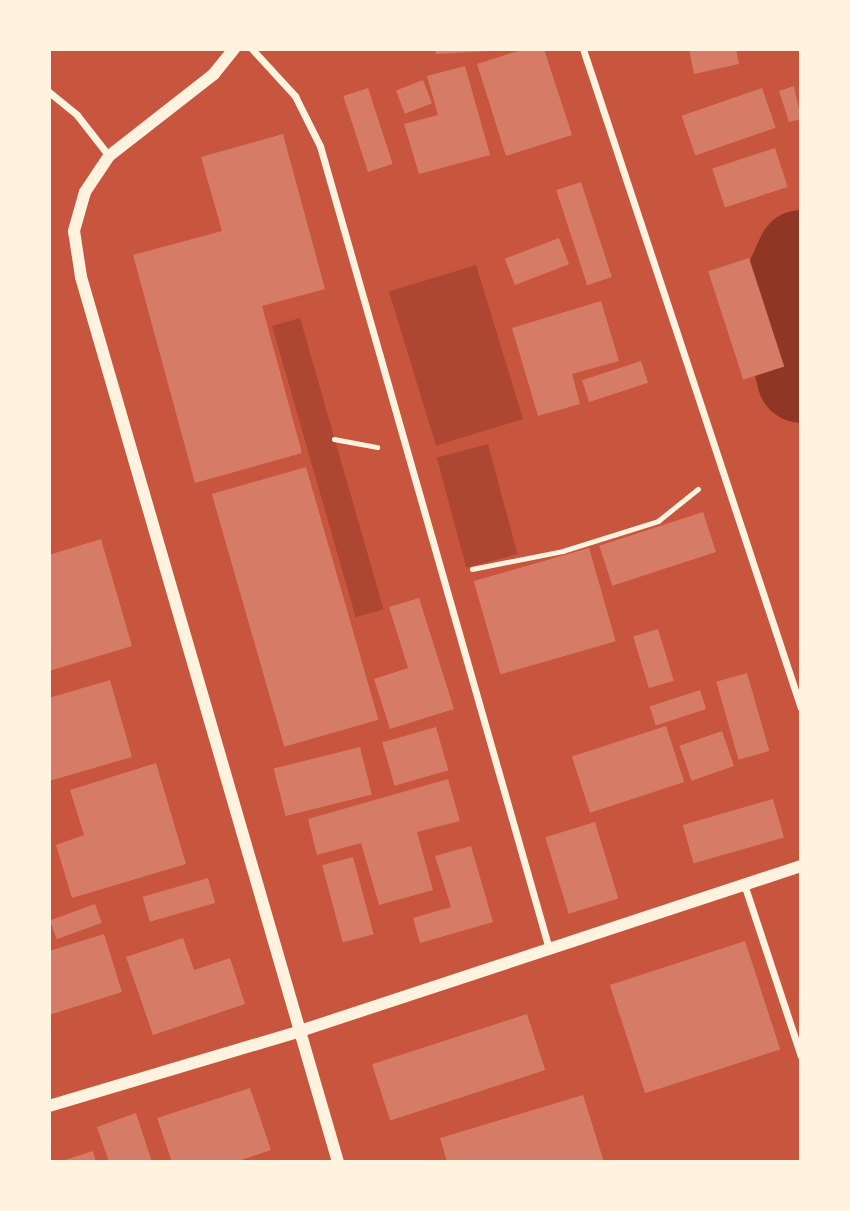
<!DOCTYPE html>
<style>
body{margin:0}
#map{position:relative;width:850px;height:1211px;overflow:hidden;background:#c8553d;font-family:"IBM Plex Sans",sans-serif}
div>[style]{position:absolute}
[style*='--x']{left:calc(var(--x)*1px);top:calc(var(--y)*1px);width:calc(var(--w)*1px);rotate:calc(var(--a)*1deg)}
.green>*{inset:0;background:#ae4732;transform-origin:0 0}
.river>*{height:89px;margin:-44.5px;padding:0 44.5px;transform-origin:44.5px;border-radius:44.5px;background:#8f3625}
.building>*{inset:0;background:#d67c66;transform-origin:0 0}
.path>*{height:4.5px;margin:-2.25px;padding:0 2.25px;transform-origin:2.25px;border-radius:2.25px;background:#fff3e0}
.minor>*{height:7px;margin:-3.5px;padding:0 3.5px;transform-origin:3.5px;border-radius:3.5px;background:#fff3e0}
.tertiary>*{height:12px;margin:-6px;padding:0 6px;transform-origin:6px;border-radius:6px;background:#fff3e0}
span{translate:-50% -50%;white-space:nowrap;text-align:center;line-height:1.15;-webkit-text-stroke:7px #fff3e0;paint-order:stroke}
.frame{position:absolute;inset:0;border:51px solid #fff3e0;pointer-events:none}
</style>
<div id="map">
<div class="green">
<i style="left:476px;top:265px;width:161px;height:91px;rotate:73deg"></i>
<i style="left:300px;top:318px;width:303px;height:29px;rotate:74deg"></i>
<i style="left:488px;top:444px;width:114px;height:53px;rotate:75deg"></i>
</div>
<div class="river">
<i style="--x:801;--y:254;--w:46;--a:114.3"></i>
<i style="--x:782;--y:296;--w:84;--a:77"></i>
</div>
<div class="building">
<i style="clip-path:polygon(435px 49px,491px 49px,491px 51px,436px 54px)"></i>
<i style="clip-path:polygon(524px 49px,544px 49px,572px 135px,506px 156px,477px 64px)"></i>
<i style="clip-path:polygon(689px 49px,736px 49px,739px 64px,694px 74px)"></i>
<i style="clip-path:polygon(465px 66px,490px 155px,419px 174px,404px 124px,438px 115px,427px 76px)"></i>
<i style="left:423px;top:80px;width:25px;height:29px;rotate:69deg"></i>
<i style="clip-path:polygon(794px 86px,801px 119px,789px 122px,779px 91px)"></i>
<i style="left:368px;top:88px;width:80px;height:26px;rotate:72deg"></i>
<i style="left:762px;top:88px;width:42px;height:85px;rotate:71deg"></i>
<i style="clip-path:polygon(283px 134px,325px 289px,262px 306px,302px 453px,195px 483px,133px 255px,222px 231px,201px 157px)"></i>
<i style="left:775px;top:148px;width:41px;height:66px;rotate:72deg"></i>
<i style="left:581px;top:182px;width:100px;height:26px;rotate:72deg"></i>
<i style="left:559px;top:238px;width:28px;height:58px;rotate:69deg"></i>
<i style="left:749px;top:258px;width:114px;height:43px;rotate:72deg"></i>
<i style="clip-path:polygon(601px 301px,619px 361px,572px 374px,580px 404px,538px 416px,512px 328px)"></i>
<i style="left:641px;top:361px;width:23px;height:62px;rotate:72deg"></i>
<i style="left:306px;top:467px;width:263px;height:98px;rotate:74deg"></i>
<i style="left:703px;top:512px;width:42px;height:109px;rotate:72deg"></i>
<i style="clip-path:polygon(101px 539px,132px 646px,49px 671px,49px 555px)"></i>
<i style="left:589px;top:548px;width:97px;height:120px;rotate:74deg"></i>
<i style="clip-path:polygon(419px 598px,454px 709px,390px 729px,374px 679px,408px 668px,389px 607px)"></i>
<i style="left:658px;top:629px;width:54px;height:26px;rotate:73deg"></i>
<i style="left:747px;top:673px;width:81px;height:32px;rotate:74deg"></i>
<i style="clip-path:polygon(110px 680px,132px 757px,49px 781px,49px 698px)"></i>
<i style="left:700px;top:690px;width:20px;height:53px;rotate:72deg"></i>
<i style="left:666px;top:726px;width:59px;height:99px;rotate:72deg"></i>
<i style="left:436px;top:727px;width:45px;height:56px;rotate:74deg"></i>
<i style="left:722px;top:731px;width:37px;height:45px;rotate:71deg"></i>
<i style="left:360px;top:747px;width:49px;height:89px;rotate:76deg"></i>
<i style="clip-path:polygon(156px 763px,186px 864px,72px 898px,56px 845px,84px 835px,70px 790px)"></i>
<i style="clip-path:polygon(448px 779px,460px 821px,417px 832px,433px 890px,379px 905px,361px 843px,317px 855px,308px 819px)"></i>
<i style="left:773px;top:799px;width:40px;height:94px;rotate:74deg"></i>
<i style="left:595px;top:822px;width:80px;height:52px;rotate:73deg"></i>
<i style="clip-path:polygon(471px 846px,493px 922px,420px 943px,413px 918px,451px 907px,435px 856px)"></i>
<i style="left:353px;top:857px;width:80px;height:32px;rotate:75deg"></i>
<i style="left:208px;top:878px;width:26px;height:68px;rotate:74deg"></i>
<i style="left:95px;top:904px;width:20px;height:48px;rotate:70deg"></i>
<i style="clip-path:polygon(104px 934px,122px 992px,49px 1015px,49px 951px)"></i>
<i style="clip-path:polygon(183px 938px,194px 970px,230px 958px,245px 1004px,153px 1035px,126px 957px)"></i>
<i style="left:745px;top:941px;width:114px;height:142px;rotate:72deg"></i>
<i style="left:527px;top:1014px;width:59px;height:163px;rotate:72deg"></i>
<i style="clip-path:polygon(250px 1088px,271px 1150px,235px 1162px,172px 1162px,157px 1118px)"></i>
<i style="clip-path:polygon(583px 1095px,604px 1162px,447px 1162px,440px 1138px)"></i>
<i style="clip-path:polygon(136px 1113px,152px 1162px,109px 1162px,97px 1127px)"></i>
<i style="clip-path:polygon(93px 1151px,96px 1162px,62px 1162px,62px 1161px)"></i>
</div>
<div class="path">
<i style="--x:334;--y:439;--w:44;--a:10.5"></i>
<i style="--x:472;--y:569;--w:93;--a:-11.2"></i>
<i style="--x:563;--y:551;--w:100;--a:-17.5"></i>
<i style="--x:658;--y:521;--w:51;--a:-38.7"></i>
</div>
<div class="minor">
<i style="--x:252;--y:49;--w:64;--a:47.5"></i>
<i style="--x:295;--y:96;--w:56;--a:63.4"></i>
<i style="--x:320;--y:146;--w:835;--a:74.08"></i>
<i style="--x:583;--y:49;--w:694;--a:71.7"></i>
<i style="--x:49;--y:92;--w:36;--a:39"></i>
<i style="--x:77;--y:115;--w:52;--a:52"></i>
<i style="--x:744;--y:884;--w:181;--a:71.7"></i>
</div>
<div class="tertiary">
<i style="--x:234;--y:49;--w:32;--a:129"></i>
<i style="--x:214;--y:74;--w:133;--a:142"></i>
<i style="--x:109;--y:156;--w:43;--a:123.7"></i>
<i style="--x:85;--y:192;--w:41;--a:105.8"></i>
<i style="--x:74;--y:231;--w:47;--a:81.3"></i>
<i style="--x:81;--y:277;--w:922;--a:73.81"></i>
<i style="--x:49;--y:1106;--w:262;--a:-16.6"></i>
<i style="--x:300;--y:1031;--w:527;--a:-18.23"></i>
</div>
<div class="frame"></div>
</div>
